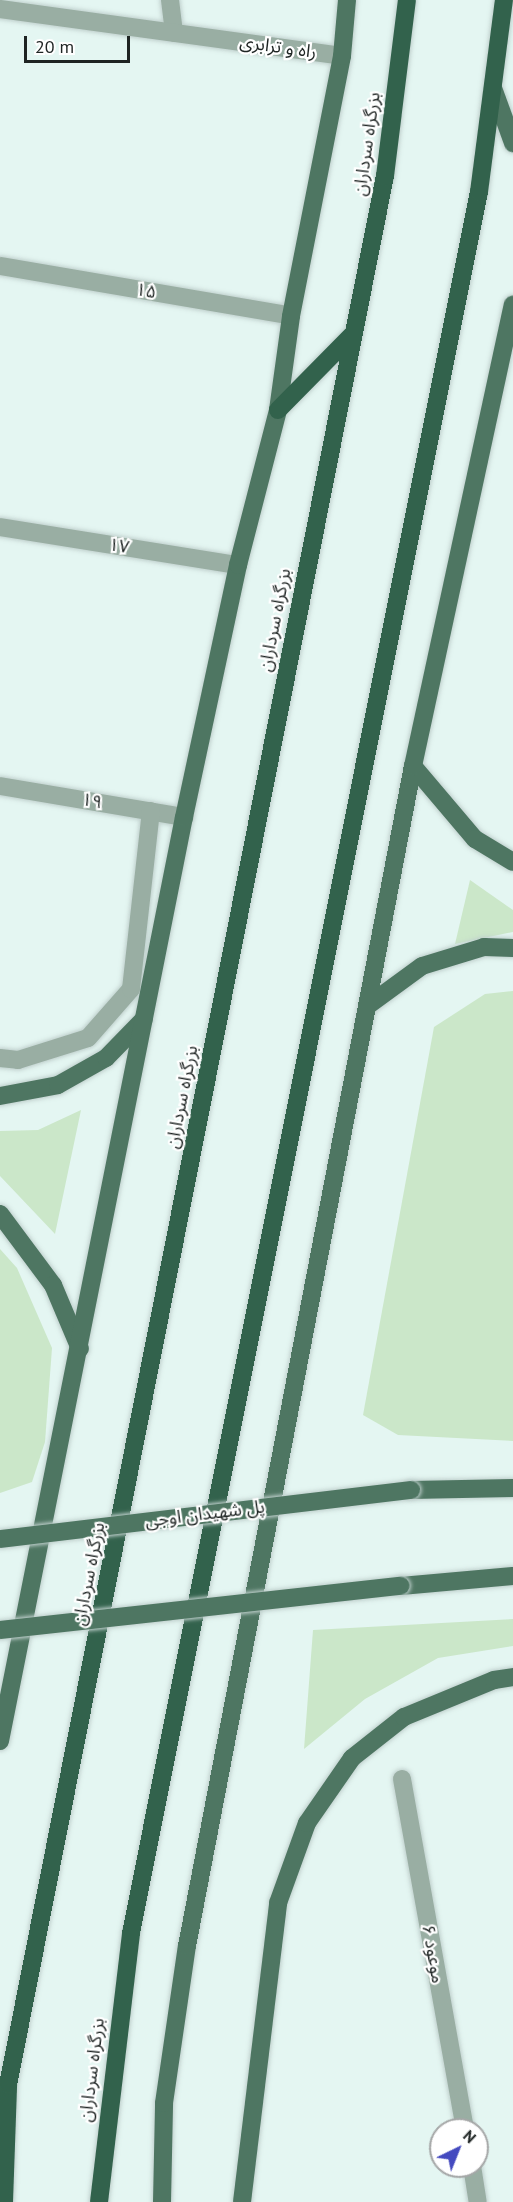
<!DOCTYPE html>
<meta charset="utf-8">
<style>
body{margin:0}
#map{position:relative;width:513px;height:2202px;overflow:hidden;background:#e4f6f2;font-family:"PT Sans","Noto Sans Arabic",sans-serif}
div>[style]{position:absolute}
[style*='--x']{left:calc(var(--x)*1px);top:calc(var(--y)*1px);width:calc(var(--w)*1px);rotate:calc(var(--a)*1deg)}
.green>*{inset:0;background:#cbe7c9}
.roads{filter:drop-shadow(0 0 2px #c0d0cd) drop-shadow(0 0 2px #c0d0cd)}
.minor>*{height:18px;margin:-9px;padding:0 9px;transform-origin:9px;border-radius:9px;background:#99aea3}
.major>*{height:18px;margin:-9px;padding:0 9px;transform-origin:9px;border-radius:9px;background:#4e7662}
.highway>*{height:18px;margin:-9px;padding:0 9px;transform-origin:9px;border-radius:9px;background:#32624c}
.bridges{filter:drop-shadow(0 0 2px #c0d0cd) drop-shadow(0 0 2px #c0d0cd)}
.major-bridge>*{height:18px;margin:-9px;padding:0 9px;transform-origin:9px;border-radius:9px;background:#4e7662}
span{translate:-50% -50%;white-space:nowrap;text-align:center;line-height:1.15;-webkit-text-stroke:4.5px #fff;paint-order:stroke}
.street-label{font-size:18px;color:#1e2423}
.north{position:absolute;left:429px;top:2118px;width:60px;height:60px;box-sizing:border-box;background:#fff;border:2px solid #a5a7a7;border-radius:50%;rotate:43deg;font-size:16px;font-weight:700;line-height:24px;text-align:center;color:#1e2423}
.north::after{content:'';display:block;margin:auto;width:21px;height:27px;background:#444abf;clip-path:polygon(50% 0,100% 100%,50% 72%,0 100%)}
.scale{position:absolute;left:24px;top:36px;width:106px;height:27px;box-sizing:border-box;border:3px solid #1e2423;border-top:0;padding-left:8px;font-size:18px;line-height:21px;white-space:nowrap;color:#1e2423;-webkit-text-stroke:4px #fff;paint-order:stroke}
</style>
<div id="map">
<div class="green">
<i style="clip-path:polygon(470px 880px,513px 910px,513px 932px,455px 944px)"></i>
<i style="clip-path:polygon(513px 991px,513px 1441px,398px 1435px,363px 1415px,434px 1027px,485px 994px)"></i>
<i style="clip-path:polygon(81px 1110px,55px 1234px,0 1176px,0 1131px,38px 1130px)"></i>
<i style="clip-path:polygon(0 1249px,17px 1268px,52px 1348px,45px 1442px,32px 1482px,0 1493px)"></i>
<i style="clip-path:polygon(513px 1619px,513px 1646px,438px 1658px,365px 1699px,304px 1749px,313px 1630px)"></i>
</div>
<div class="roads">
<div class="minor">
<i style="--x:170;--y:0;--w:33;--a:83"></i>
<i style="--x:0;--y:9;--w:345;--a:7.8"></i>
<i style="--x:0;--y:266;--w:295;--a:9.7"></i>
<i style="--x:0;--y:527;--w:241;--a:9.1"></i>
<i style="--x:0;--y:786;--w:187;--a:9.6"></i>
<i style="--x:0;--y:1058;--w:18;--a:6"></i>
<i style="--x:18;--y:1060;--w:73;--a:-17.4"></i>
<i style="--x:88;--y:1038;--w:65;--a:-48.7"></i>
<i style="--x:131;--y:989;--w:179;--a:-83.6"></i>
<i style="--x:402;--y:1779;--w:357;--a:79.8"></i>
<i style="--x:472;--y:2166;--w:36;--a:81"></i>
</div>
<div class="major">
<i style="--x:493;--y:88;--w:59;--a:70"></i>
<i style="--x:413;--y:766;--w:96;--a:49.7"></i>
<i style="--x:475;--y:839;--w:44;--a:31.2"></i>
<i style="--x:370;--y:1004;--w:64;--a:-36.2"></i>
<i style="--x:422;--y:966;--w:65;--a:-17"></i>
<i style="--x:484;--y:947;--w:29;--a:2"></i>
<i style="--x:0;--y:1096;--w:59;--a:-10.7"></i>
<i style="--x:58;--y:1085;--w:55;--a:-29.4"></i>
<i style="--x:106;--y:1058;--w:54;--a:-45.7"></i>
<i style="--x:0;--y:1214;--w:89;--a:53.3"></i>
<i style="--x:53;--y:1285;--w:69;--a:67.1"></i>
<i style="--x:411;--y:1490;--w:102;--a:-1.1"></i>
<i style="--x:401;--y:1586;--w:112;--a:-5.1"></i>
<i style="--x:0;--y:1741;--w:942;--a:-78.74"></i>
<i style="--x:184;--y:817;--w:258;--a:-77.9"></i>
<i style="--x:238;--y:565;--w:160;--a:-75.5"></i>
<i style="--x:278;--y:410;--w:95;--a:-82.1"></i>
<i style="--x:291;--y:316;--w:265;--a:-78.9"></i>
<i style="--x:342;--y:56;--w:56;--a:-84.9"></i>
<i style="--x:162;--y:2202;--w:99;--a:-88.8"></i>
<i style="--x:164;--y:2103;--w:159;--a:-81.7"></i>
<i style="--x:187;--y:1946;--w:1201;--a:-79.16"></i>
<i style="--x:413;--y:766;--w:472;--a:-77.8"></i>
<i style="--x:242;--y:2202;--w:301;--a:-83.1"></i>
<i style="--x:278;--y:1903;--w:85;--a:-70.1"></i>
<i style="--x:307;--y:1823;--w:79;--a:-55.3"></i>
<i style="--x:352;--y:1758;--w:66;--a:-38.3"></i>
<i style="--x:404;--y:1717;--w:97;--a:-22.3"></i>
<i style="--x:494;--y:1680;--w:19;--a:-9"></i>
</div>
<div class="highway">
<i style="--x:278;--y:410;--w:105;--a:-45.4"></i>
<i style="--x:4;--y:2202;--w:117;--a:-88"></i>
<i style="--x:8;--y:2085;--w:1946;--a:-78.83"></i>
<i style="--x:385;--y:176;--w:177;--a:-82.9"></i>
<i style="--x:99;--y:2202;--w:271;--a:-83.2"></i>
<i style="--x:131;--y:1933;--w:1775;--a:-78.7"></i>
<i style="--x:479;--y:192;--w:194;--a:-82.6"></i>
</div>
</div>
<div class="bridges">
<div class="major-bridge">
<i style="--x:0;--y:1539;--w:414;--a:-6.8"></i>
<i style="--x:0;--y:1630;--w:403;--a:-6.3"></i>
</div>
</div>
<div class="street-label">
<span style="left:278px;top:47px;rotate:8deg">راه و ترابری</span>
<span style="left:367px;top:144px;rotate:-82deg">بزرگراه سرداران</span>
<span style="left:146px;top:291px;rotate:10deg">۱۵</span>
<span style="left:119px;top:546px;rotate:9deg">۱۷</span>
<span style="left:275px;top:620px;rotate:-79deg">بزرگراه سرداران</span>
<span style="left:92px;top:801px;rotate:10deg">۱۹</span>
<span style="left:182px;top:1097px;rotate:-79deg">بزرگراه سرداران</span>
<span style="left:205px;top:1514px;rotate:-7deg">پل شهیدان اوجی</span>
<span style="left:89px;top:1574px;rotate:-79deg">بزرگراه سرداران</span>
<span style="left:433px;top:1954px;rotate:80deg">موعود ۶</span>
<span style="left:92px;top:2070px;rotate:-83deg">بزرگراه سرداران</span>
</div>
<div class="north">N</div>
<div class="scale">20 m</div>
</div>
